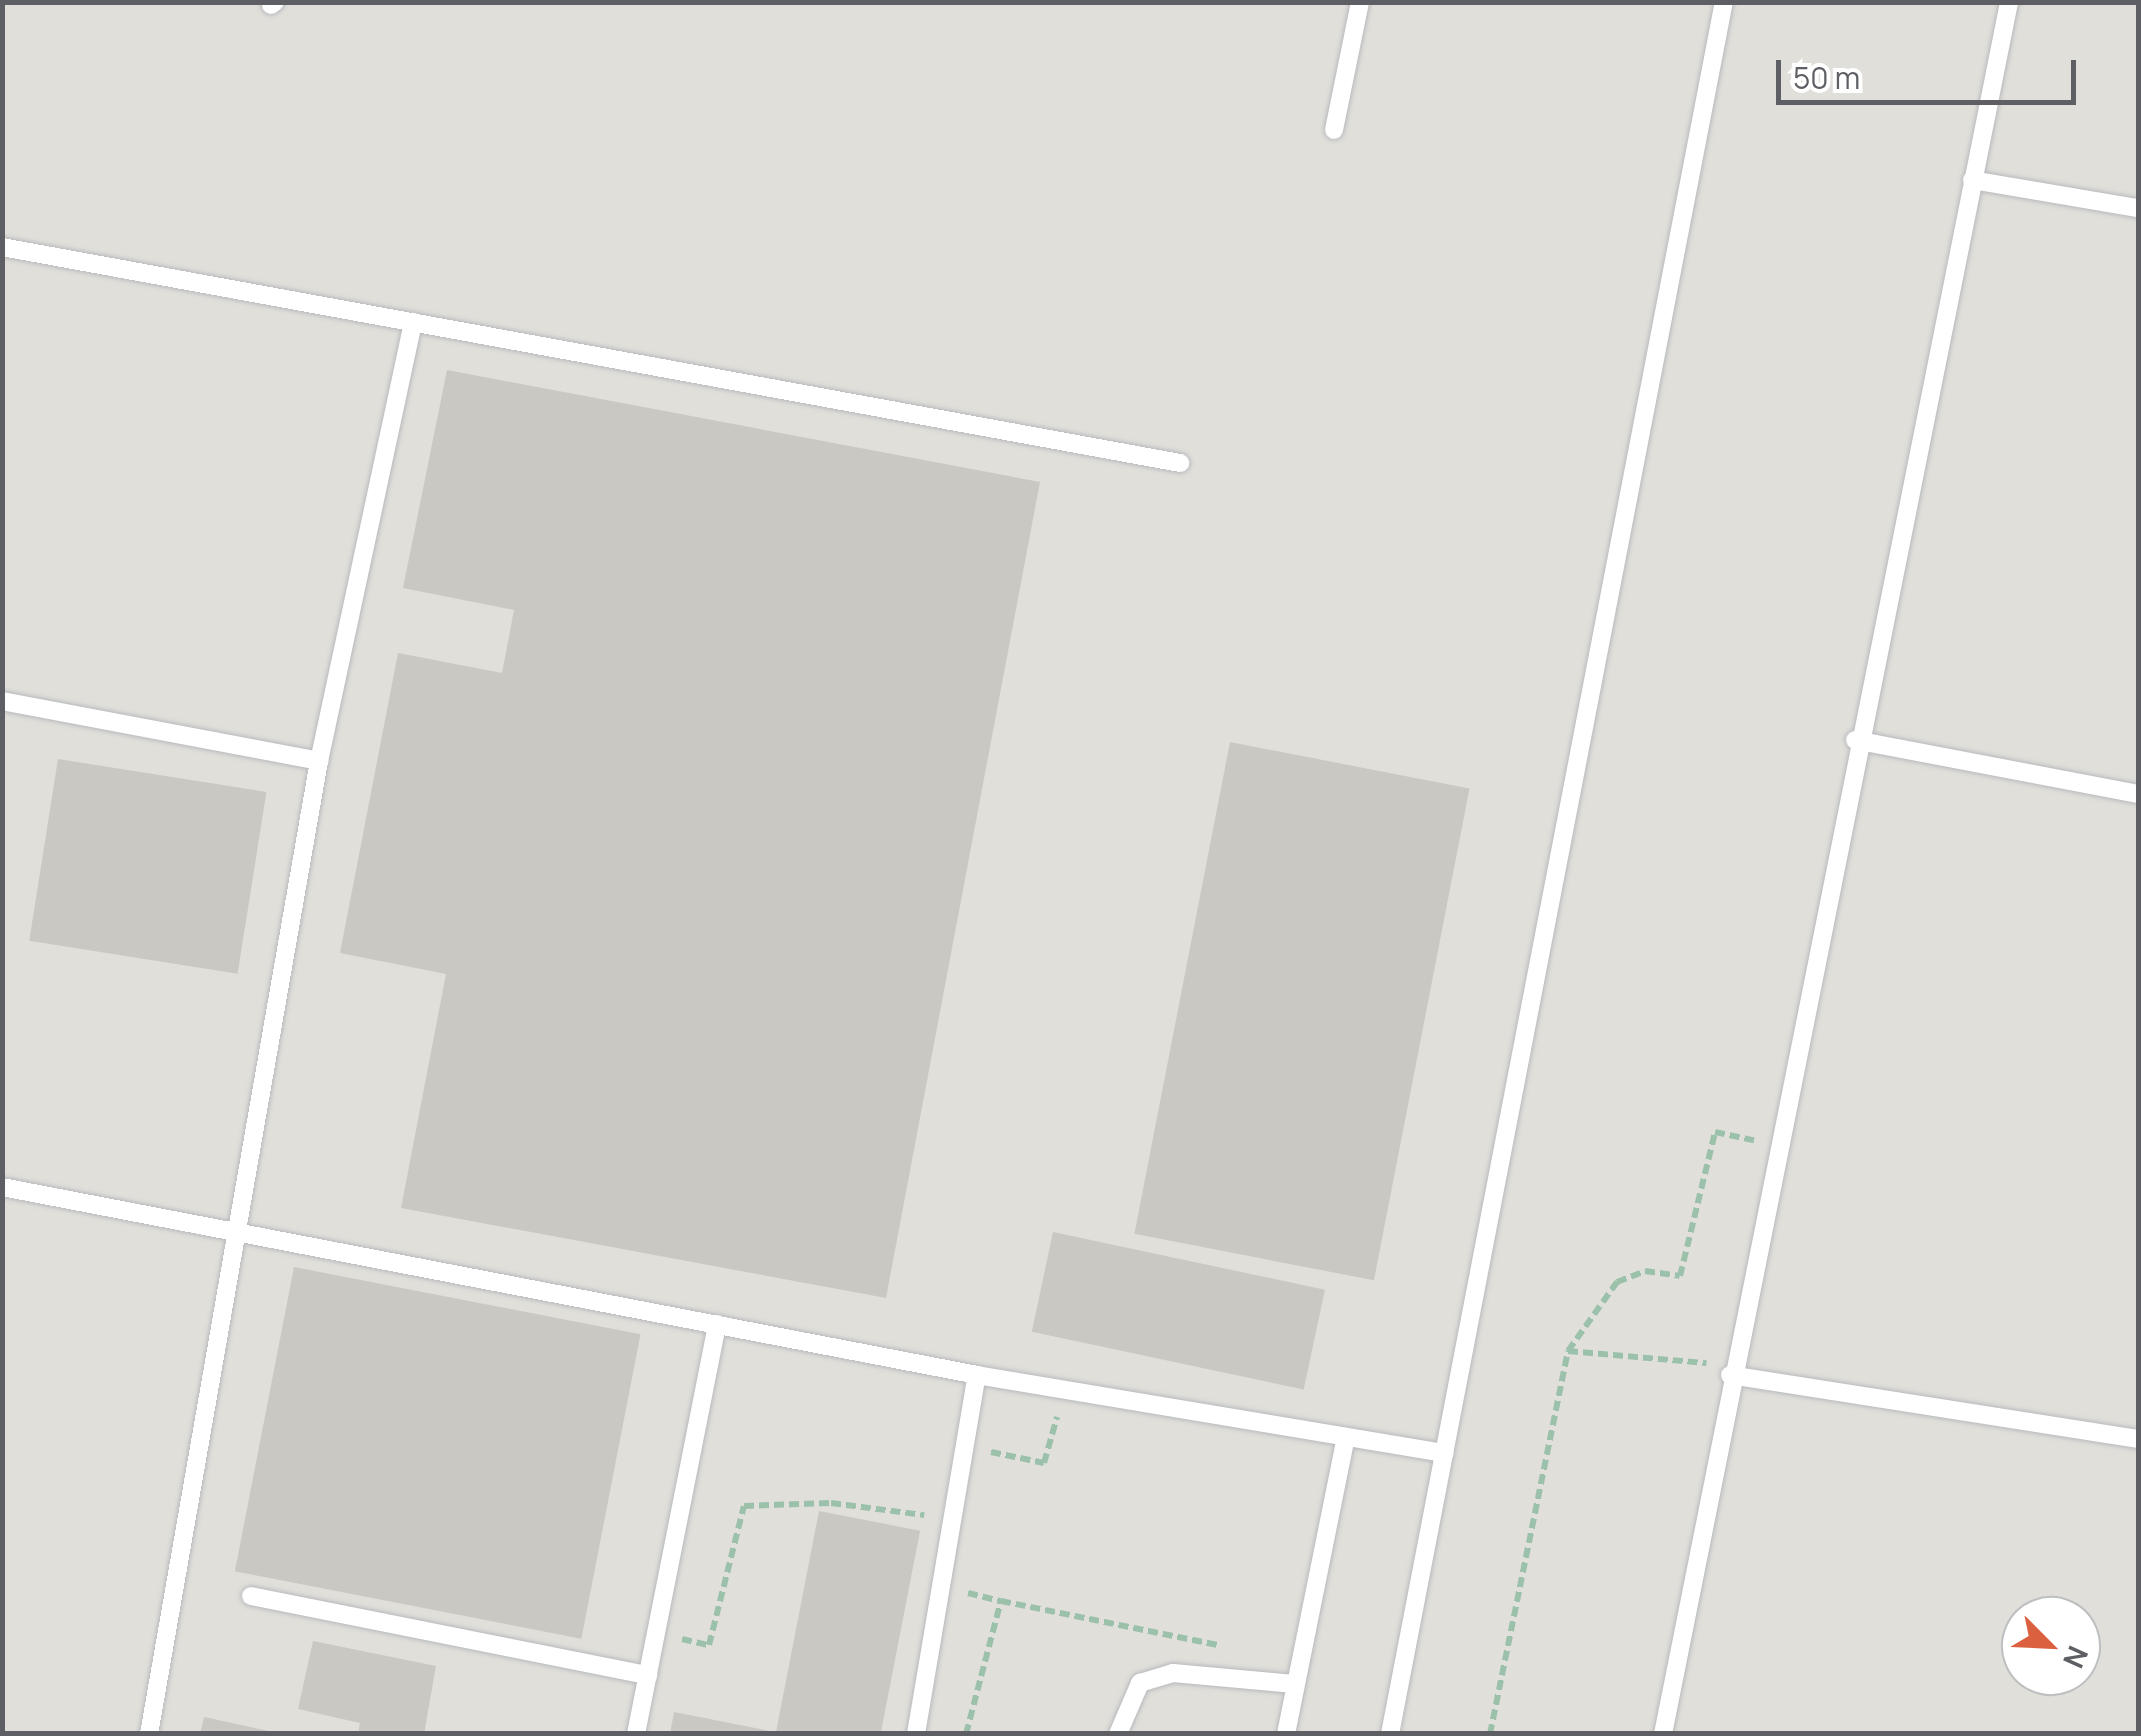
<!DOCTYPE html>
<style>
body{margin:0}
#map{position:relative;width:2141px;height:1736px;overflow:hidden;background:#eeede5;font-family:Manrope,sans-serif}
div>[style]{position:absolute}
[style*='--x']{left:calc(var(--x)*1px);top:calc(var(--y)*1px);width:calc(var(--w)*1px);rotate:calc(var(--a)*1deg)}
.industrial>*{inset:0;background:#e0dfda}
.building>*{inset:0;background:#cac8c2;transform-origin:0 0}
.path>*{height:6px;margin-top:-3px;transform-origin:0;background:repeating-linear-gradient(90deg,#9cc1ab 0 10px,transparent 0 15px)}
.roads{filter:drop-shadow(0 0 2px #b8b9be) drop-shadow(0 0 2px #b8b9be)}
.service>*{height:18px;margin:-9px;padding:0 9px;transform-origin:9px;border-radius:9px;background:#fff}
span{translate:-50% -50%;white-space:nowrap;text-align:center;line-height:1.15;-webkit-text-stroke:8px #fff;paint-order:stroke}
.frame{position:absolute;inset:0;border:5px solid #5d5f64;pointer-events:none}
.north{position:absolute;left:2001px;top:1596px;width:100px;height:100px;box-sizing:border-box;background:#fff;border:2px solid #bebfc1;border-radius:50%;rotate:114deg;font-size:28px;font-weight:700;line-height:40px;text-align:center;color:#5d5f64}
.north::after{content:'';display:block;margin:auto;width:35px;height:45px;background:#da603f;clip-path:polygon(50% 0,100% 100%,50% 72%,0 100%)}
.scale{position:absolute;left:1776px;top:60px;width:300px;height:45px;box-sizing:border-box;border:5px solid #5d5f64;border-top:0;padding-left:12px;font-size:30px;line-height:35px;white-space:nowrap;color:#5d5f64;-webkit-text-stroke:8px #fff;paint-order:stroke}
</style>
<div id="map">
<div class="industrial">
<i style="clip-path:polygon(evenodd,3px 3px,2138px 3px,2138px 1733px,3px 1734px,3px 3px,2021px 1616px,2081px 1616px,2081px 1676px,2021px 1676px,2021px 1616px)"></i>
</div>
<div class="building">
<i style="clip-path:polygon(447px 370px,1040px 482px,886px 1298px,401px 1208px,446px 974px,340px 953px,398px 653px,502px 673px,514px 610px,403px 588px)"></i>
<i style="left:1230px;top:742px;width:244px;height:501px;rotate:11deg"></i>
<i style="left:58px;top:759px;width:211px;height:184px;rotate:9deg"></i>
<i style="left:1053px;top:1232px;width:278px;height:102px;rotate:12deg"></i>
<i style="left:294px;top:1267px;width:353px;height:310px;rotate:11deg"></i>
<i style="left:819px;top:1511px;width:103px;height:227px;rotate:11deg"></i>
<i style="clip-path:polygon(313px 1641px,436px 1666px,424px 1734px,358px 1734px,360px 1723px,298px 1709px)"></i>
<i style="clip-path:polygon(674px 1712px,775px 1732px,775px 1734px,670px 1734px)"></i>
<i style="clip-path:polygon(204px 1717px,273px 1732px,272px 1734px,200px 1734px)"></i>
</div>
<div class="path">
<i style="--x:1568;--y:1351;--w:139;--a:5"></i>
<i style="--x:991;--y:1452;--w:54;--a:11.7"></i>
<i style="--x:1044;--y:1463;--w:48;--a:-74.2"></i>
<i style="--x:968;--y:1593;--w:34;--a:14"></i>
<i style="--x:682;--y:1639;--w:28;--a:13"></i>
<i style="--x:709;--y:1645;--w:143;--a:-75.9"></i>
<i style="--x:744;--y:1506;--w:87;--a:-2"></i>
<i style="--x:831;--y:1503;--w:94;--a:7.4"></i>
<i style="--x:966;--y:1734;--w:138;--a:-75.3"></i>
<i style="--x:1001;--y:1601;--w:221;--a:11.5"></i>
<i style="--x:1490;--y:1734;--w:391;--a:-78.5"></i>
<i style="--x:1568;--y:1351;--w:85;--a:-54.6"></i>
<i style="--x:1617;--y:1282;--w:30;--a:-21"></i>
<i style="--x:1645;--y:1271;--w:35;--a:8"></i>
<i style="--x:1680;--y:1276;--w:148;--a:-76.3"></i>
<i style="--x:1715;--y:1132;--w:40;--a:12"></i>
</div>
<div class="roads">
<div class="service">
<i style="--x:271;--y:5;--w:5;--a:-37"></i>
<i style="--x:1334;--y:130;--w:131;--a:-78.5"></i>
<i style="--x:1972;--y:180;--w:168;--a:9.6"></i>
<i style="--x:2;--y:247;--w:1198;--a:10.39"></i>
<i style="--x:2;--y:701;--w:323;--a:10.7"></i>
<i style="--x:1855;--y:740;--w:288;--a:10.8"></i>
<i style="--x:2;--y:1187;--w:993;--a:10.91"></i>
<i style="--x:977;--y:1375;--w:474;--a:9.5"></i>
<i style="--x:1730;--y:1375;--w:413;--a:8.9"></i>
<i style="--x:251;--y:1596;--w:405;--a:11.3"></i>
<i style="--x:149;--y:1734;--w:988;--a:-80.09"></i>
<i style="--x:319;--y:761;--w:449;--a:-77.9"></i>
<i style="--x:636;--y:1734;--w:418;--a:-78.8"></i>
<i style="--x:916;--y:1734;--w:364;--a:-80.4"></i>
<i style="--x:1118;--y:1734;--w:56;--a:-66.7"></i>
<i style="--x:1140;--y:1683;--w:34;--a:-17"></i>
<i style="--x:1173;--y:1673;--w:122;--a:5.2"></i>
<i style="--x:1286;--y:1734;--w:303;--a:-78.6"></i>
<i style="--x:1390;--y:1734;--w:1764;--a:-79.09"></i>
<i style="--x:1663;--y:1734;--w:1766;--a:-78.7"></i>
</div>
</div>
<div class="frame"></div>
<div class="north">N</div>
<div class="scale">50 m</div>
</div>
